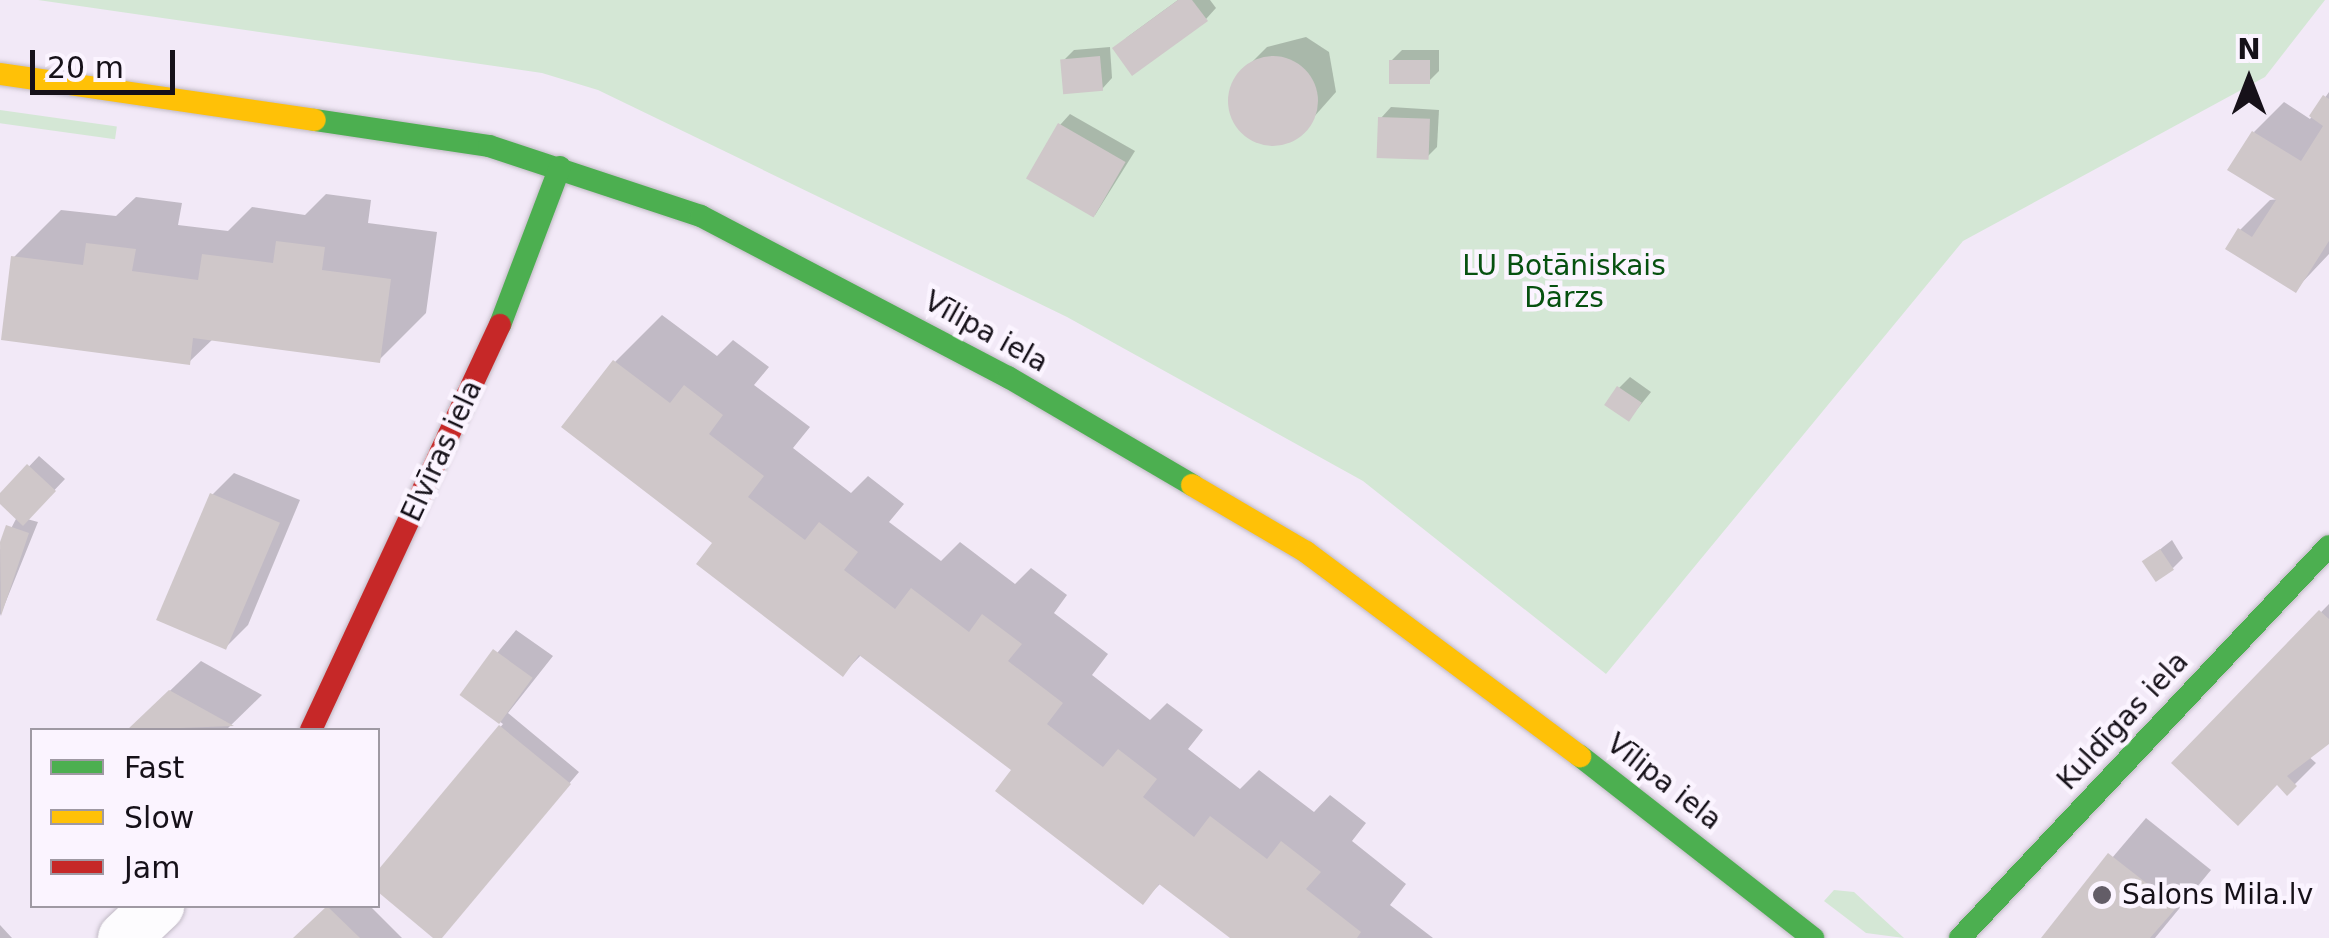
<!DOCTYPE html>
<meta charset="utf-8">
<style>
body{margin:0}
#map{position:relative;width:2329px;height:938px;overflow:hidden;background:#f2e9f7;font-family:"DejaVu Sans",sans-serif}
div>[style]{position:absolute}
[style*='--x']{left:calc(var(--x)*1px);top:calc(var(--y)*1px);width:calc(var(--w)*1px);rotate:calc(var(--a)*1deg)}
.green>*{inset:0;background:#d4e7d5;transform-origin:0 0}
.shadow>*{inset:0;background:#0003}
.building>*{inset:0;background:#cfc7c9;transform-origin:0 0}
.round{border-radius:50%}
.roads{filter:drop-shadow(0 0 2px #c0b9c4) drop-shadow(0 0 2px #c0b9c4)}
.street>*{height:52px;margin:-26px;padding:0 26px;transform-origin:26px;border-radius:26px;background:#fdfcfe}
.fast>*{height:22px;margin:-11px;padding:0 11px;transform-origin:11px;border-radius:11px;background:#4caf50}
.slow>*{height:22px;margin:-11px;padding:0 11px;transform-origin:11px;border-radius:11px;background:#ffc107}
.jam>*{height:22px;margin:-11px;padding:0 11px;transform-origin:11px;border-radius:11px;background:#c62828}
.dots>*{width:28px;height:28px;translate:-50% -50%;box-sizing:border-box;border:5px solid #fbf4ff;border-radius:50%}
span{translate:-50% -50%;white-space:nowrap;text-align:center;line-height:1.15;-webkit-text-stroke:9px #fbf4ff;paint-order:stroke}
.park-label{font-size:28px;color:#075110}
.street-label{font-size:28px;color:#161119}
.poi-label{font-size:28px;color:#161119}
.left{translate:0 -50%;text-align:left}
.legend{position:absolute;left:30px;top:728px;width:350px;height:180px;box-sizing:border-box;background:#fbf4ff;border:2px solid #9f99a3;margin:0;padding:12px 18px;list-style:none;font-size:30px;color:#161119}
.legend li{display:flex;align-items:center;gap:20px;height:50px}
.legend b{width:50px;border:2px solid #9f99a3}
.north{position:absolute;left:2199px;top:30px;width:100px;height:100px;-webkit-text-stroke:8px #fbf4ff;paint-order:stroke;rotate:0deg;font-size:28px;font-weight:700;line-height:40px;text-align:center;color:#161119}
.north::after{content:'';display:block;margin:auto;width:35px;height:45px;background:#161119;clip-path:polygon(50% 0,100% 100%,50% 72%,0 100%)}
.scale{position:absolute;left:30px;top:50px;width:145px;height:45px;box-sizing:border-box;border:5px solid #161119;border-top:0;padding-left:12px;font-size:30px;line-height:35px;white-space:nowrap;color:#161119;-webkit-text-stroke:8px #fbf4ff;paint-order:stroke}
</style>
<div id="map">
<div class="green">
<i style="clip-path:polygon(38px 0,2325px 0,2265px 77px,1963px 241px,1606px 674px,1363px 481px,1067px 317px,598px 90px,542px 73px)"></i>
<i style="left:0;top:110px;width:118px;height:13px;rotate:8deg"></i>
<i style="clip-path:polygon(1834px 890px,1854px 892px,1904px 938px,1866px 933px,1824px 901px)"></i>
</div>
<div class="shadow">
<i style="clip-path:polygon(1178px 0,1210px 0,1216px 8px,1206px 19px,1126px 38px)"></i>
<i style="clip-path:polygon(1306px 37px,1329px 52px,1336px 92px,1297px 136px,1270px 143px,1245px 132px,1231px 94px,1245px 69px,1267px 47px)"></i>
<i style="clip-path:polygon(1110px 47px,1112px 78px,1102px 89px,1063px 61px,1074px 50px)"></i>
<i style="clip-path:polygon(1402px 50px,1439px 50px,1439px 71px,1429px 81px,1391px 61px)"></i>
<i style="clip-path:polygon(2329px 92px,2329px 254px,2295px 290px,2240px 230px,2270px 200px,2279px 199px,2254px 132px,2284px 102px,2310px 119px)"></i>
<i style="clip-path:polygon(1391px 107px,1439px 110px,1437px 147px,1426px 158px,1381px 118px)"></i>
<i style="clip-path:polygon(1070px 114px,1135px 151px,1095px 215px,1060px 125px)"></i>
<i style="clip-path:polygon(326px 194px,371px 200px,368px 223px,437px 232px,426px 313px,379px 360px,214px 338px,189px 362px,14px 257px,61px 210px,116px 216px,136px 197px,182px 203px,178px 225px,228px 231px,252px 207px,305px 215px)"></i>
<i style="clip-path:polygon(662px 315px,717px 356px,733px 340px,769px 367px,754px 385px,810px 427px,793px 448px,851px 493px,868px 476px,904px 504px,889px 522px,941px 561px,960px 542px,1015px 584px,1031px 568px,1067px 595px,1054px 613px,1108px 654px,1092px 675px,1150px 720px,1167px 703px,1203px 730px,1188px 749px,1240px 789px,1259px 770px,1314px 812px,1330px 795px,1366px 823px,1352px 841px,1406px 884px,1390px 905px,1433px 938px,1234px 938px,1162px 882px,1143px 901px,1014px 769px,862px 654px,843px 674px,716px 542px,615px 362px)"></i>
<i style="clip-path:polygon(1630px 377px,1651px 392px,1629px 419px,1619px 388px)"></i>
<i style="clip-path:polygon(39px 456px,65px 479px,27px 519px,38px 522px,0 616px,0 550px,17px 517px,0 497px)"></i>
<i style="clip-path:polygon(234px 473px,300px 500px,248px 625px,227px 646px,212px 495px)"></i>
<i style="clip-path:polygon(2172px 540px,2183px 558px,2173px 568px,2144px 562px)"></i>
<i style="clip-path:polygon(2329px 604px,2329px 739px,2308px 756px,2316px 763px,2287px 792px,2277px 782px,2174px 763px)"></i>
<i style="clip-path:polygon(516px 630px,553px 656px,508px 713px,579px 772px,437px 938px,378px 888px,378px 874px,503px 724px,463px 695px)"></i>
<i style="clip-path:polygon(201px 661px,262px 695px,226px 730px,129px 730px)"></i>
<i style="clip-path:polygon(2146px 818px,2211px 870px,2155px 938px,2044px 938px)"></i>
<i style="clip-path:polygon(330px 906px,370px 906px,402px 938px,296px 938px)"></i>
<i style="clip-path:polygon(0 925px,12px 938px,0 938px)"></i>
</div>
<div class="building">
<i style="clip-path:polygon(1178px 0,1192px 0,1208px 21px,1132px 76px,1112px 48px)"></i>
<i style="left:1100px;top:56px;width:35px;height:40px;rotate:85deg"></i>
<i class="round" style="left:1228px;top:56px;width:90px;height:90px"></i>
<i style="left:1389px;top:60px;width:41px;height:24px"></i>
<i style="clip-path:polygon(2323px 95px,2329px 99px,2329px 241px,2296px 293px,2225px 249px,2238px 228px,2252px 237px,2276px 200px,2227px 170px,2252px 131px,2301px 161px,2323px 126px,2309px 116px)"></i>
<i style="left:1378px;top:117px;width:52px;height:41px;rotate:2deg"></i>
<i style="left:1058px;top:123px;width:78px;height:64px;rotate:30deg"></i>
<i style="clip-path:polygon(276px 241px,325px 247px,322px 270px,391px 279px,380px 363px,193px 338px,190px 365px,1px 340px,11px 256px,83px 265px,86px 243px,136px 249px,132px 271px,198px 280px,202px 254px,273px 263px)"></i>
<i style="clip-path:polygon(613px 360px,670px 403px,684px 385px,723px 415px,709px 434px,764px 476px,748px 497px,805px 540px,819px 522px,858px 552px,844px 570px,895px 609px,911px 588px,969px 632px,982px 614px,1022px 644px,1008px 661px,1063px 703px,1047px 724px,1103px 767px,1118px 749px,1157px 779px,1143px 797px,1194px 837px,1210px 816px,1267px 859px,1281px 841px,1321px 872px,1306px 889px,1361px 932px,1357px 938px,1230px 938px,1159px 884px,1143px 905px,995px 791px,1011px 770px,859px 655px,843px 677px,696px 564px,712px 543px,561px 427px)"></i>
<i style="left:1617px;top:386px;width:30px;height:23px;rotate:34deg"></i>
<i style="clip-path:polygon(27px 464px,56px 491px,23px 526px,0 504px,0 493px)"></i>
<i style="left:210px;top:493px;width:76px;height:138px;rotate:23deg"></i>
<i style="clip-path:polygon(6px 525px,29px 533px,1px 616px,0 542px)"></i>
<i style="left:2160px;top:549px;width:25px;height:22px;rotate:56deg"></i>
<i style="clip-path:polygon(2319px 610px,2329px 619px,2329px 744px,2287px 776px,2297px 786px,2287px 796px,2277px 785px,2238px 826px,2171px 763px)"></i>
<i style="left:493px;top:649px;width:49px;height:57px;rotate:36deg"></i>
<i style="clip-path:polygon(169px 690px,234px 726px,127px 730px)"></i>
<i style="clip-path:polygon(499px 725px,571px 784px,442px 938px,433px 938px,378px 892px,378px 870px)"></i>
<i style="clip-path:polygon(2108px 853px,2177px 907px,2150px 938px,2041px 938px)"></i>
<i style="clip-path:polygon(327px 906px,360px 938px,293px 938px)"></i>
</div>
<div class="roads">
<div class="street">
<i style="--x:124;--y:938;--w:47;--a:-43.3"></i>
</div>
<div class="fast">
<i style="--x:315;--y:120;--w:176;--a:8.5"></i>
<i style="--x:489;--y:146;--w:223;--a:18.3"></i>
<i style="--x:701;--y:216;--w:347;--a:27.7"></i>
<i style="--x:1008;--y:377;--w:213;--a:30.4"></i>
<i style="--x:500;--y:325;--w:169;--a:-69.2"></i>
<i style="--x:1580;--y:756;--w:296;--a:38"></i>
<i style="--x:1960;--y:938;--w:538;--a:-46.73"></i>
</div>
<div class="slow">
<i style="--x:0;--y:74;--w:318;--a:8.3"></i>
<i style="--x:1192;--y:485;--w:132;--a:30.4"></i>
<i style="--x:1306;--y:552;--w:342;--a:36.7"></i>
</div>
<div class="jam">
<i style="--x:311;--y:730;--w:447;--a:-65"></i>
</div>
</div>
<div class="dots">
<i style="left:2102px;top:895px;background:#635d67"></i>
</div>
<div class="park-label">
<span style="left:1564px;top:282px">LU Botāniskais<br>Dārzs</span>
</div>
<div class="street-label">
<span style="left:986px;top:332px;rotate:29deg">Vīlipa iela</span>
<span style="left:442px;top:451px;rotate:-65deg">Elvīras iela</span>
<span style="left:2123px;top:721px;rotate:-47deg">Kuldīgas iela</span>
<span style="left:1664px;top:782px;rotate:38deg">Vīlipa iela</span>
</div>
<div class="poi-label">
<span class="left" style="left:2122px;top:895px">Salons Mila.lv</span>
</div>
<ul class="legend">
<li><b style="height:12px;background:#4caf50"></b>Fast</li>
<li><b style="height:12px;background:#ffc107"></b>Slow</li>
<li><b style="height:12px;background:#c62828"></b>Jam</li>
</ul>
<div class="north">N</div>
<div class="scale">20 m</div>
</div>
